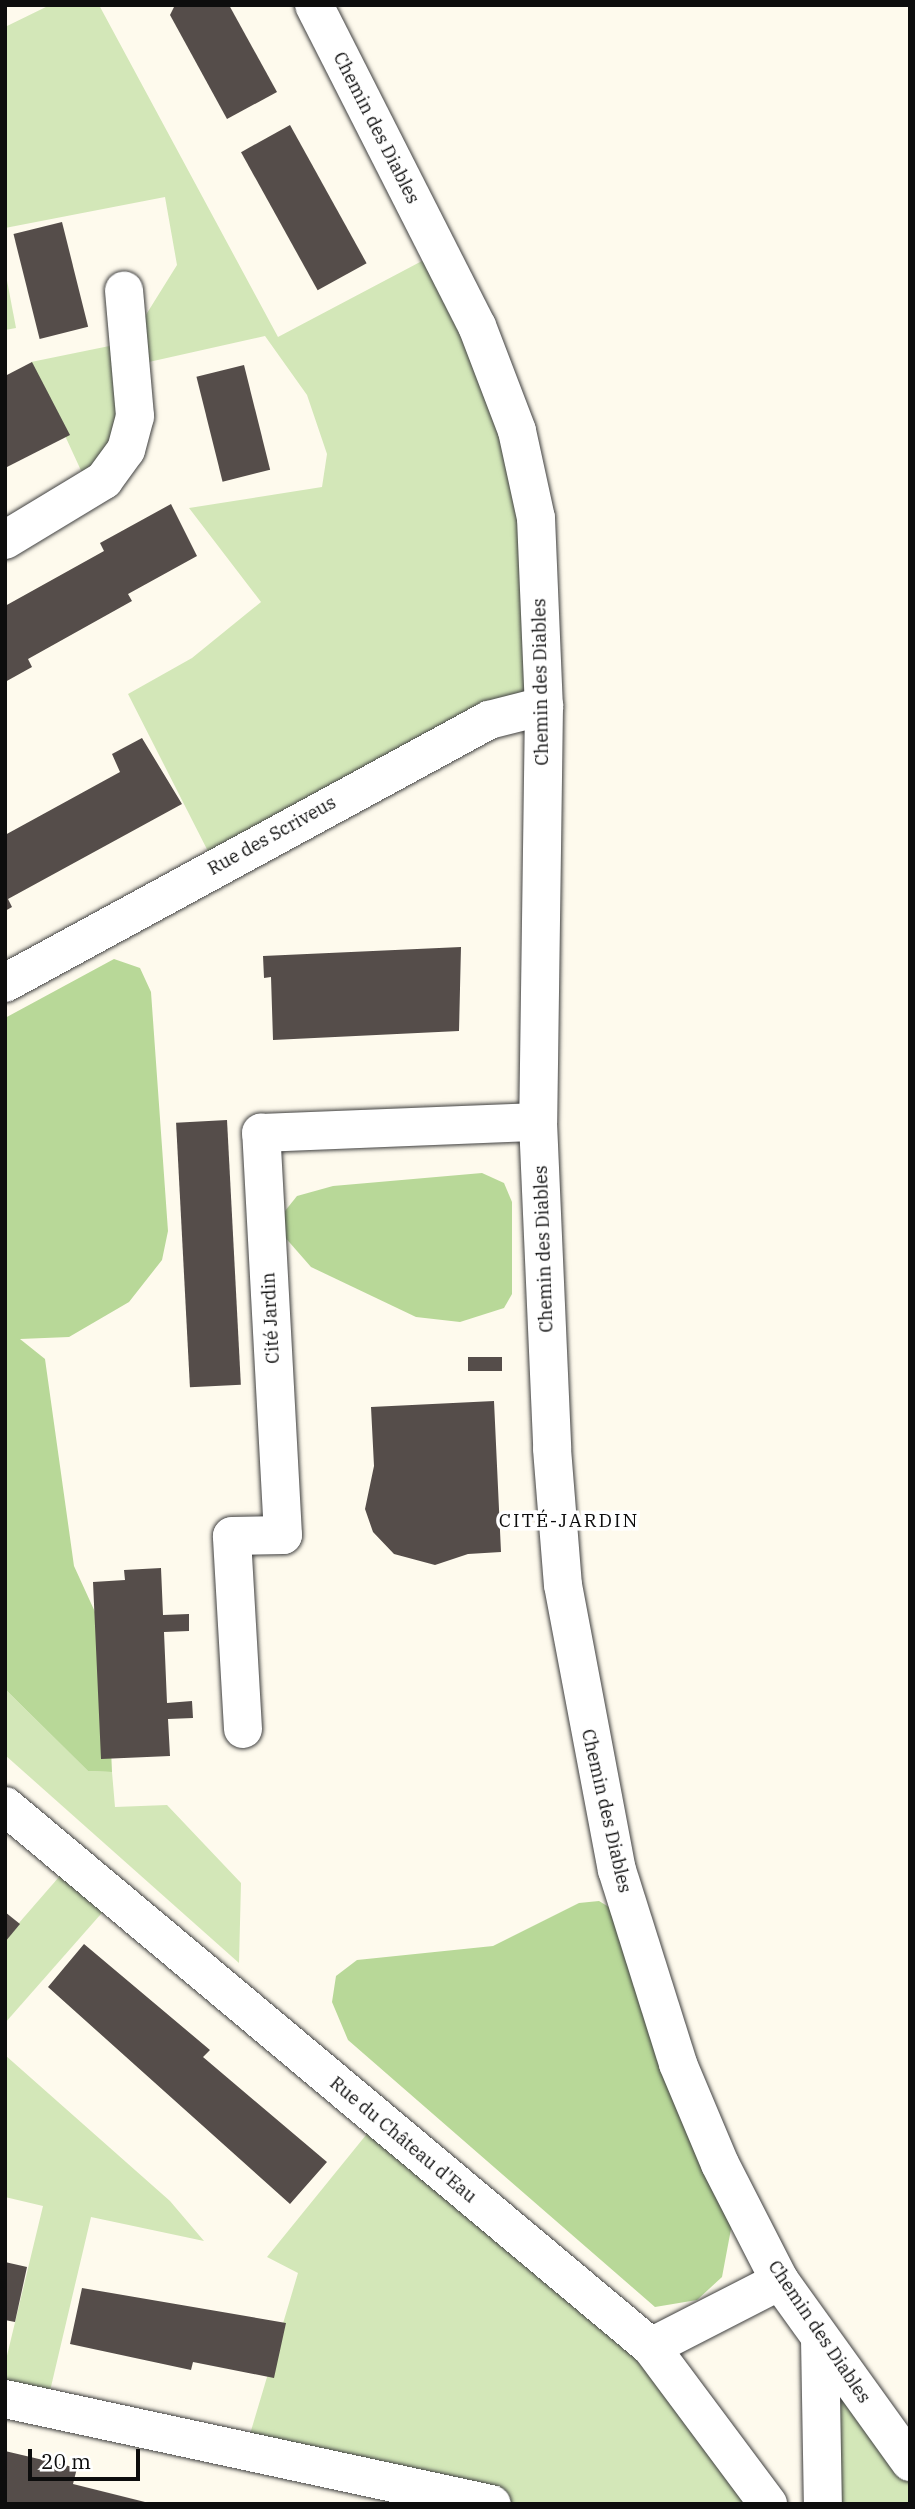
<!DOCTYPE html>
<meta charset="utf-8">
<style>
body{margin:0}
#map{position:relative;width:915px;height:2509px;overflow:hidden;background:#fefaed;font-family:"IBM Plex Serif",serif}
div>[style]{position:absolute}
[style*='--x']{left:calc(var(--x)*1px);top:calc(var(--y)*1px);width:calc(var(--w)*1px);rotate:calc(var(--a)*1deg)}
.green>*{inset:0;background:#d3e7b8}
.forest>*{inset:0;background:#b8d898}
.building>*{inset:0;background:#554d4a;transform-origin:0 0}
.roads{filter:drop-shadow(0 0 2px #404040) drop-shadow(0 0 2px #404040)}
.minor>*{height:38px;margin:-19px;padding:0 19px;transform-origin:19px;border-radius:19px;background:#fff}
span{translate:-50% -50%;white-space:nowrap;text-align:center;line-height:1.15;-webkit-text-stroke:7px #fff;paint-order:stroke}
.street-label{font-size:18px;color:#0d0d0d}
.neighbourhood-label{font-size:19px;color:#0d0d0d;letter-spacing:2px}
.frame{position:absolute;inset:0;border:7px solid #0d0d0d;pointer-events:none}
.scale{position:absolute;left:28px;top:2449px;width:112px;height:32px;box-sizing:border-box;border:4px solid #0d0d0d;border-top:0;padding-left:9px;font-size:21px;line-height:24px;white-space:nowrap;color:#0d0d0d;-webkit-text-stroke:5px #fff;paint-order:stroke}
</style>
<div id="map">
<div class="green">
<i style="clip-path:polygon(50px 5px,99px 5px,278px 337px,439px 252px,517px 431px,544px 706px,216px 867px,128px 694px,192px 658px,261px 602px,189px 508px,322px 487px,327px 454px,307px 395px,265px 336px,131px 366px,135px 416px,90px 490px,31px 362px,129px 342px,177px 265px,165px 197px,5px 228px,5px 27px)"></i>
<i style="clip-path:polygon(5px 270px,16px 328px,5px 330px)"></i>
<i style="clip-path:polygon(5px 1689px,88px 1771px,112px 1772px,115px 1807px,167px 1805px,241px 1883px,239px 1963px,5px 1755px)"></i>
<i style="clip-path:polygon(72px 1862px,115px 1898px,5px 2023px,5px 1939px)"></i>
<i style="clip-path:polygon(5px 2055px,170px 2201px,204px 2241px,91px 2217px,46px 2408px,5px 2399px,5px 2364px,43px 2206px,5px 2197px)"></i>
<i style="clip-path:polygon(379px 2119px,651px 2347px,746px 2504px,492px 2504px,245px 2451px,298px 2273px,267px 2257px)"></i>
<i style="clip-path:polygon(820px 2339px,910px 2462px,910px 2504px,823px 2504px)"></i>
</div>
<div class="forest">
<i style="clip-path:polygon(114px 959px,140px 968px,151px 992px,168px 1231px,162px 1260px,129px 1302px,69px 1337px,20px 1339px,45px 1359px,74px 1566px,106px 1636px,112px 1772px,88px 1771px,5px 1689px,5px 1018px)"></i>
<i style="clip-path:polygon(482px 1173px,504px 1183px,512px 1202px,512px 1294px,504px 1308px,460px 1322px,416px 1317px,311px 1267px,283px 1235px,285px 1211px,297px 1196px,333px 1186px)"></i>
<i style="clip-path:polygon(599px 1901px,632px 1921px,737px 2197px,722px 2277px,697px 2300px,655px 2307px,348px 2040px,332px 2002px,336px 1976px,357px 1960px,493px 1946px,579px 1903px)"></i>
</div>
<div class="building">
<i style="clip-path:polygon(175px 5px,229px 5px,277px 92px,227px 119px,170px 15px)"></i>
<i style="left:290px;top:125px;width:158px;height:56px;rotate:61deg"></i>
<i style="left:62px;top:222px;width:108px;height:50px;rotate:76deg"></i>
<i style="clip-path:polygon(32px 362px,70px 435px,5px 468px,5px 376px)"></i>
<i style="left:244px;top:365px;width:108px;height:49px;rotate:76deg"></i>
<i style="clip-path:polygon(171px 504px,197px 556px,128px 594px,132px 601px,28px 659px,32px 667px,5px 682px,5px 606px,104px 551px,100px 543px)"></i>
<i style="clip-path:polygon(142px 738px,182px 804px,8px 899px,12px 907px,5px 911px,5px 835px,120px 772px,112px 754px)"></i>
<i style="clip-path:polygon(461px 947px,459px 1031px,273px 1040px,271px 977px,264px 978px,263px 956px)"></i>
<i style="left:227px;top:1120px;width:265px;height:51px;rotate:87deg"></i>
<i style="left:468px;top:1357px;width:34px;height:14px"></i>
<i style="clip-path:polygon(494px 1401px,501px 1552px,468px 1554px,435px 1565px,394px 1554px,373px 1532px,365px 1509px,374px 1466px,371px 1407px)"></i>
<i style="clip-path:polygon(161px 1568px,163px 1615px,189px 1614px,189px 1631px,164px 1632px,167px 1703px,192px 1701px,193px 1718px,168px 1719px,170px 1756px,101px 1759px,93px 1582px,125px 1580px,124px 1570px)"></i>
<i style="clip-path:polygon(5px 1912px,20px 1924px,5px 1942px)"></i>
<i style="clip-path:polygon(84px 1944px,210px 2050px,203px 2057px,327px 2162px,290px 2204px,48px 1987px)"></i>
<i style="clip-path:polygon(5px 2262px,27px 2267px,15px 2322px,5px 2320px)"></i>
<i style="clip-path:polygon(82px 2288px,286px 2323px,274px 2378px,193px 2362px,191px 2370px,70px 2344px)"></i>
<i style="clip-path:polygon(5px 2451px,77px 2468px,73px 2484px,153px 2504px,5px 2504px)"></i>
</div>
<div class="roads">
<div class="minor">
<i style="--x:314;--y:5;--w:360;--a:63.1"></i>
<i style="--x:477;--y:326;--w:112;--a:69.1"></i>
<i style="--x:517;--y:431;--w:89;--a:77.7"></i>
<i style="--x:536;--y:518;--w:188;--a:87.6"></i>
<i style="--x:544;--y:706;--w:416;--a:90.8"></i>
<i style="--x:538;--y:1122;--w:327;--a:87.5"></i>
<i style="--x:552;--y:1449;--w:136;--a:85.4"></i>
<i style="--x:563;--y:1585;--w:290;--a:79.3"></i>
<i style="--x:617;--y:1870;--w:203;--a:72.5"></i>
<i style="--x:678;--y:2064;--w:108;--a:67.2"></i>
<i style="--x:720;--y:2164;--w:131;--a:62.9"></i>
<i style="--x:780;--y:2281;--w:223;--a:54.3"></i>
<i style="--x:5;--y:540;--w:116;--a:-31.2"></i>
<i style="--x:104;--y:480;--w:37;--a:-54"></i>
<i style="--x:126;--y:450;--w:35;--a:-75"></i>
<i style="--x:135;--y:416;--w:126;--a:-95"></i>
<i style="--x:5;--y:983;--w:551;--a:-28.52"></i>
<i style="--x:489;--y:720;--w:57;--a:-14.3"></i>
<i style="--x:243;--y:1729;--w:193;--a:-93.3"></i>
<i style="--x:232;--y:1536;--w:51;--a:-1.1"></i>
<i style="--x:283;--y:1535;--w:403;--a:-93.1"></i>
<i style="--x:261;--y:1133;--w:277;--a:-2.3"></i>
<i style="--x:5;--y:1806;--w:843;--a:39.94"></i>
<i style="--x:651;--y:2347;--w:196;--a:53.3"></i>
<i style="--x:820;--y:2339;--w:165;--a:89"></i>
<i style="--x:651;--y:2347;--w:145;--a:-27.1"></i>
<i style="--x:5;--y:2399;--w:498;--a:12.2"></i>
</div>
</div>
<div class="street-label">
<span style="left:376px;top:128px;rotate:63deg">Chemin des Diables</span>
<span style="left:541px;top:682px;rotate:-91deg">Chemin des Diables</span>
<span style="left:272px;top:836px;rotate:-29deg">Rue des Scriveus</span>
<span style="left:544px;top:1249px;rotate:-92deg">Chemin des Diables</span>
<span style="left:271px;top:1318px;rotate:-93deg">Cité Jardin</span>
<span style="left:606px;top:1811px;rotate:77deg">Chemin des Diables</span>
<span style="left:403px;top:2140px;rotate:40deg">Rue du Château d'Eau</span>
<span style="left:819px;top:2332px;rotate:56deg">Chemin des Diables</span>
</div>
<div class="neighbourhood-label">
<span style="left:569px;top:1521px">CITÉ-JARDIN</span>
</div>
<div class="frame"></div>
<div class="scale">20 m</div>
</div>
